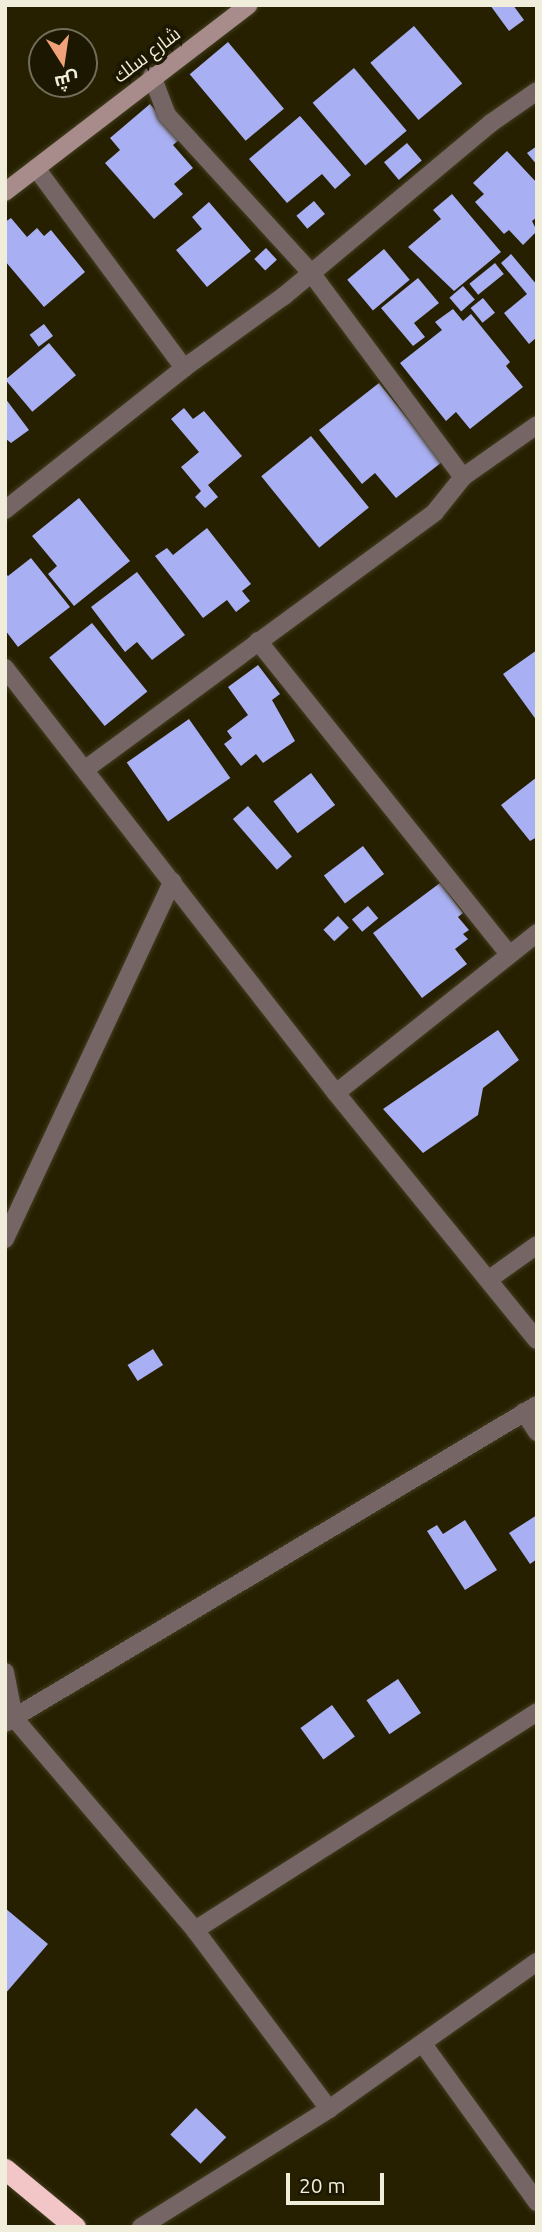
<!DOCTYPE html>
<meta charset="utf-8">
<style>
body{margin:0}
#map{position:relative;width:542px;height:2232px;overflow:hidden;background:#262000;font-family:Ubuntu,Cairo,sans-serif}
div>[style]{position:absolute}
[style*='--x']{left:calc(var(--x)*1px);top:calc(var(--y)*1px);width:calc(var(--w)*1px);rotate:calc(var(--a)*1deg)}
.building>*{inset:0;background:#a9aff3;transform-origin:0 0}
.roads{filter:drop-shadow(0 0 2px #423d1f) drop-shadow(0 0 2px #423d1f)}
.street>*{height:18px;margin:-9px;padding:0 9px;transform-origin:9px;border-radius:9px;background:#766565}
.secondary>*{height:18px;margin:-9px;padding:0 9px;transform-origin:9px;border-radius:9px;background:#a88c8c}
.highway>*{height:21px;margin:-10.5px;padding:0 10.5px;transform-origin:10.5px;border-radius:10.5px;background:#f2c6c7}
span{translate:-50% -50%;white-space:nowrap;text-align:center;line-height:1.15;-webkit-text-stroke:7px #1c1701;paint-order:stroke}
.street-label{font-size:19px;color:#f1eddb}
.frame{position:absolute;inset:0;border:7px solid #f1eddb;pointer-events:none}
.north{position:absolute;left:28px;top:28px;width:70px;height:70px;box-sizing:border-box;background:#1c1701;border:2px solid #716d58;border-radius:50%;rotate:168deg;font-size:19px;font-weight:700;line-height:28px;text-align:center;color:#f1eddb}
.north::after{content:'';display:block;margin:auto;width:24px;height:32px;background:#f1a27b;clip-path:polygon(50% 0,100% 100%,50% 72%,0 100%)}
.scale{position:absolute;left:286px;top:2173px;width:98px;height:32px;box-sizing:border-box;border:4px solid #f1eddb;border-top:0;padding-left:9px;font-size:21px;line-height:24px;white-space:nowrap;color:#f1eddb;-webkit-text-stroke:5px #1c1701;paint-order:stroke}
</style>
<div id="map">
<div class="building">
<i style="clip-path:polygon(490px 5px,513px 5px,524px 20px,509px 31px)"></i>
<i style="left:414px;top:26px;width:75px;height:57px;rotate:50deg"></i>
<i style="left:228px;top:42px;width:87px;height:50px;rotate:50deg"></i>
<i style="left:354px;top:68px;width:82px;height:54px;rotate:50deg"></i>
<i style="clip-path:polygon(150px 104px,180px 139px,173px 145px,193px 168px,174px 184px,183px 194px,154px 219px,105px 163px,120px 150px,110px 138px)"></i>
<i style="clip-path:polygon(300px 116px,351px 175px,335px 189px,322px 174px,287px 203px,249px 159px)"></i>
<i style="left:407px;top:143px;width:23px;height:30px;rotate:50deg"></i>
<i style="clip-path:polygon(537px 146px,537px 165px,527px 153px)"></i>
<i style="clip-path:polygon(507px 151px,537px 183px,537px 217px,532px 221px,537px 231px,523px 245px,509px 230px,504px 234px,475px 202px,484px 194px,473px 183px)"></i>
<i style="clip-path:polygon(452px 194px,501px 252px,454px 291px,408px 247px,441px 219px,433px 210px)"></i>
<i style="left:314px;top:201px;width:17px;height:23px;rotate:50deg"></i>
<i style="clip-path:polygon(209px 202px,251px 251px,207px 287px,176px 250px,202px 229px,192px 217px)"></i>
<i style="clip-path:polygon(11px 218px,27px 237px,37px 228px,44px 236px,51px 230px,85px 272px,44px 307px,5px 261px,5px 222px)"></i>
<i style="left:266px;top:248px;width:16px;height:16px;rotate:47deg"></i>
<i style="left:384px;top:249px;width:40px;height:48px;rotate:50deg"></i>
<i style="clip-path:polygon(511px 254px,537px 285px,537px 337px,529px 344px,504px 313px,527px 294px,501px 263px)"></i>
<i style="left:495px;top:263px;width:14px;height:33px;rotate:51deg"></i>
<i style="clip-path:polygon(418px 278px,439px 303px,414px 323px,425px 337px,413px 346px,381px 308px)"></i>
<i style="left:463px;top:286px;width:18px;height:18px;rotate:49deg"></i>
<i style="left:483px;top:298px;width:19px;height:16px;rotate:51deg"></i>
<i style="clip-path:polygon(453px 309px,463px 321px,471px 314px,510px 362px,506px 366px,523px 387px,470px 429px,456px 412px,446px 421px,400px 363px,442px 330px,435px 322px)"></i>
<i style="left:44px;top:324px;width:15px;height:18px;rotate:53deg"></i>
<i style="left:49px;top:343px;width:42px;height:57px;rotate:50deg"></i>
<i style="clip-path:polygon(379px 383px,442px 462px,396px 498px,375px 473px,362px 484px,319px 430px)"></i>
<i style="clip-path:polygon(5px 398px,29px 430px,11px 443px,5px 438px)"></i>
<i style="clip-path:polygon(184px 408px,193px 419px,204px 411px,242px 456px,208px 485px,218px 497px,205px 508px,195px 497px,201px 491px,181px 467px,199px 452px,171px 419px)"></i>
<i style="left:311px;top:436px;width:92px;height:64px;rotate:51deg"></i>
<i style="clip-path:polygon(79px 498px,130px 561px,74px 606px,48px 574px,57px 566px,32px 536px)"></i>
<i style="clip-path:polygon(207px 528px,251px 584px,242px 591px,250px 601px,236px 612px,227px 600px,203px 618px,155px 556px,167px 548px,173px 555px)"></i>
<i style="clip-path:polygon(31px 558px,70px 607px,18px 647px,5px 630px,5px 573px,8px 576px)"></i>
<i style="clip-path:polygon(137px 572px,185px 635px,152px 660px,137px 642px,125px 652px,91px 607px)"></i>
<i style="left:92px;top:623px;width:88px;height:55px;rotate:51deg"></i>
<i style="clip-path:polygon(537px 650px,537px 721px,503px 674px)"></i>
<i style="clip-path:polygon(258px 665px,280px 694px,272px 700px,295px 741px,263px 763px,256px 754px,241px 766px,224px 744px,232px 738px,227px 731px,248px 715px,228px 687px)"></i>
<i style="left:189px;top:719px;width:72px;height:76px;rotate:55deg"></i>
<i style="left:311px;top:773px;width:40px;height:47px;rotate:53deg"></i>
<i style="clip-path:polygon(537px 777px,537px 837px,530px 841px,501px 805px)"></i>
<i style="left:248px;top:806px;width:67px;height:20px;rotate:49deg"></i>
<i style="left:363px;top:846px;width:35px;height:49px;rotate:53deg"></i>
<i style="clip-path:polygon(440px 883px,463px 913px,458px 917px,469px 930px,463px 934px,468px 939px,455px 949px,467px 964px,422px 998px,373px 933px)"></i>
<i style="left:368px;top:906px;width:16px;height:21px;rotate:50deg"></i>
<i style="left:338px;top:916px;width:16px;height:20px;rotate:47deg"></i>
<i style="clip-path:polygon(498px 1030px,519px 1060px,483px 1088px,478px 1115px,423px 1153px,383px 1109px)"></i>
<i style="left:153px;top:1349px;width:19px;height:30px;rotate:58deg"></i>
<i style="clip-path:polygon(537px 1515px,537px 1559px,530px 1564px,509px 1533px)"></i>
<i style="clip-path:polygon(465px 1520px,497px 1570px,465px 1590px,427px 1531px,437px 1525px,443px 1534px)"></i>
<i style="left:398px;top:1679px;width:41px;height:38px;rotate:56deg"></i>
<i style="left:332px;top:1705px;width:39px;height:39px;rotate:54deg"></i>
<i style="clip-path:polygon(5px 1908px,48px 1944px,5px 1994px)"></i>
<i style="left:196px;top:2108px;width:42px;height:37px;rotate:44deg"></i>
</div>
<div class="roads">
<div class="street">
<i style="--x:152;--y:76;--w:42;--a:69"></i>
<i style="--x:167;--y:115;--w:215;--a:47.6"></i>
<i style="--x:312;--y:274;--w:253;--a:53.4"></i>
<i style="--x:36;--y:168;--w:249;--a:53.5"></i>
<i style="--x:5;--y:510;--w:228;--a:-38.4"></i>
<i style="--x:184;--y:368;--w:123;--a:-35.8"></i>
<i style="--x:284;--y:296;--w:270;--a:-39.9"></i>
<i style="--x:491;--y:123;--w:56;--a:-34.8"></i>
<i style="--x:258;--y:641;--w:401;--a:51.3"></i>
<i style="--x:5;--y:668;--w:539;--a:52.09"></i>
<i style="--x:336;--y:1093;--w:318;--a:50.9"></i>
<i style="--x:87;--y:768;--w:432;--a:-36.3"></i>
<i style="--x:435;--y:512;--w:45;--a:-51.3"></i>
<i style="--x:463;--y:477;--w:90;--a:-35.1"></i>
<i style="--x:336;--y:1093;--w:257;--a:-38.5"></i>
<i style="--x:5;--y:1239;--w:395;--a:-64.9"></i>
<i style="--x:488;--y:1280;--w:60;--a:-35.5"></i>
<i style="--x:524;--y:1412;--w:24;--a:57"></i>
<i style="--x:5;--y:1672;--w:47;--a:78.9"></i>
<i style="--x:14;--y:1718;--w:279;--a:49.5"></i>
<i style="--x:195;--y:1930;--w:224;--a:53.2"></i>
<i style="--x:5;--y:1723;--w:620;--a:-30.87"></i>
<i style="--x:195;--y:1930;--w:406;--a:-32.5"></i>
<i style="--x:423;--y:2044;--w:195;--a:54.2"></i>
<i style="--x:141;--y:2227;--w:222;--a:-32.1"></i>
<i style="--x:329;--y:2109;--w:255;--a:-35.3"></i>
</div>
<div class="secondary">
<i style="--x:5;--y:192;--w:307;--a:-37.5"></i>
</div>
<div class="highway">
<i style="--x:5;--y:2169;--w:91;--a:39.6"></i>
</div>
</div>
<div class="street-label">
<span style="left:147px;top:55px;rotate:-37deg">شارع سلك</span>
</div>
<div class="frame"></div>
<div class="north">ش</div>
<div class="scale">20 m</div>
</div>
